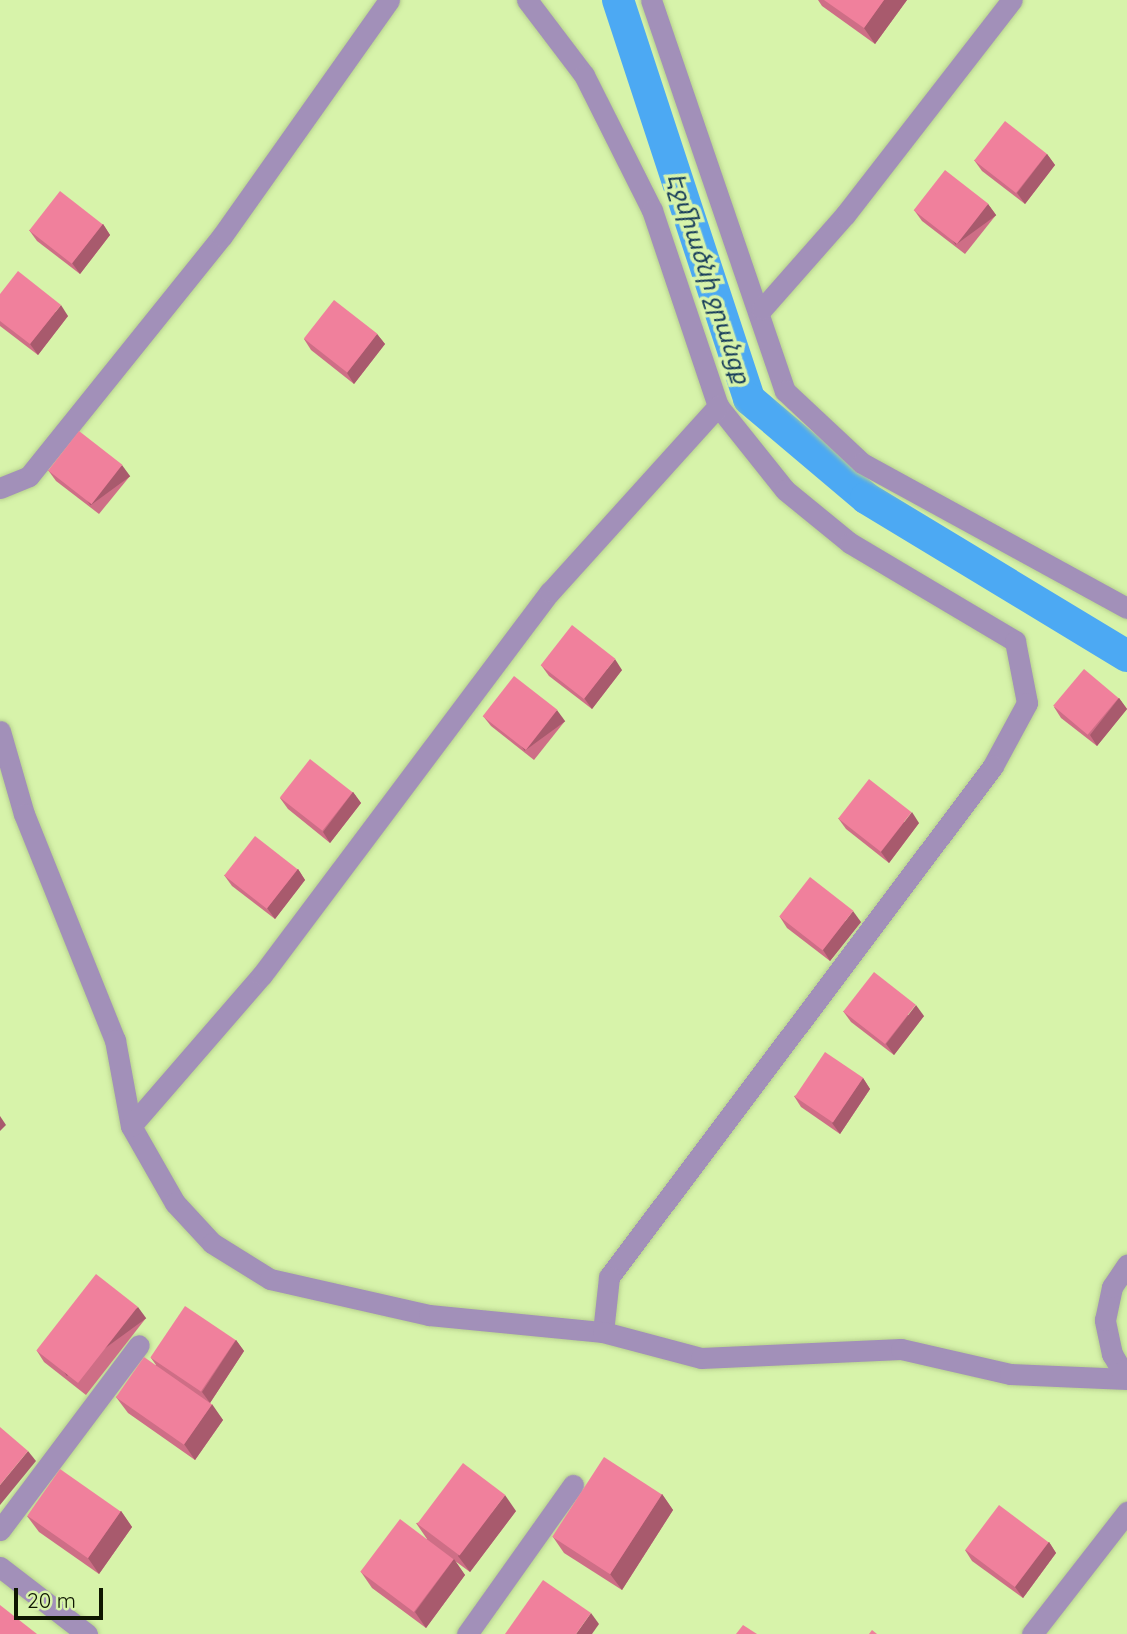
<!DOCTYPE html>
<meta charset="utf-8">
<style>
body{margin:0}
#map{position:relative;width:1127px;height:1634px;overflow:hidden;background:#d7f3aa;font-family:Quicksand,"Noto Sans Armenian",sans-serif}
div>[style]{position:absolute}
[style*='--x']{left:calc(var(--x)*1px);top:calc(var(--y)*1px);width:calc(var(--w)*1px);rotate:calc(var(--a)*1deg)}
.canal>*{height:32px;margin:-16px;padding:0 16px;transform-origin:16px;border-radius:16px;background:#4ca9f3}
.roads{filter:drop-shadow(0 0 2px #b7d08f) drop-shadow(0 0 2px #b7d08f)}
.minor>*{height:21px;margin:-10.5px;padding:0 10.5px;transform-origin:10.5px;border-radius:10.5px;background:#a290b9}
.wall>*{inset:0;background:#ce6e86}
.shaded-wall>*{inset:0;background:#a85a6d;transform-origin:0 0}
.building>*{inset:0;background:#f0809c;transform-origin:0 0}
span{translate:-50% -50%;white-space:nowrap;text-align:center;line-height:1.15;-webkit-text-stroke:7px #d7f3aa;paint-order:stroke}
.water-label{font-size:24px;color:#163c5a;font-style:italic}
.scale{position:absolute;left:14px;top:1588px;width:89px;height:32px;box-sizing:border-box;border:4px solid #0e1600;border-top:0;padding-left:9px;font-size:21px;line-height:24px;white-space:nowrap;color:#0e1600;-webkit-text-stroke:5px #d7f3aa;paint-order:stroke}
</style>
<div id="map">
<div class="canal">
<i style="--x:618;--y:0;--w:420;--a:71.8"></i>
<i style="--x:749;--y:399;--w:153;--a:40.2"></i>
<i style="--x:866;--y:498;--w:305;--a:31.2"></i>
</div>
<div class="roads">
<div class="minor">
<i style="--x:527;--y:0;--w:94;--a:52.8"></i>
<i style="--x:584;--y:75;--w:151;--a:63.3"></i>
<i style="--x:652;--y:210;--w:207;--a:71.4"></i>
<i style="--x:718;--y:406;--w:107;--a:51.4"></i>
<i style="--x:785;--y:490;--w:84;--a:39.2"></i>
<i style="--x:850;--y:543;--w:192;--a:30.7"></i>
<i style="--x:1015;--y:641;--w:63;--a:79"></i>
<i style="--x:1027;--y:703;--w:72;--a:118.4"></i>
<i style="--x:993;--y:766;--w:639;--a:126.92"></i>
<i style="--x:609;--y:1277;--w:55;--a:96.2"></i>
<i style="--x:651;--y:0;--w:413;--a:71.1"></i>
<i style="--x:785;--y:391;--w:105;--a:43.1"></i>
<i style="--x:862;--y:463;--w:302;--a:28.7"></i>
<i style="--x:762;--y:309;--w:125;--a:-48.6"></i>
<i style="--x:845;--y:215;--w:272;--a:-52.2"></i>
<i style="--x:0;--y:488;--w:31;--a:-22"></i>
<i style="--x:29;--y:476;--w:308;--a:-51.2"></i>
<i style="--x:222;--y:236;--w:289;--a:-54.7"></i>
<i style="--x:0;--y:731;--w:86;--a:73.9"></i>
<i style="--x:24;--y:814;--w:244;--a:68.1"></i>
<i style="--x:115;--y:1040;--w:87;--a:79.5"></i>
<i style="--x:131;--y:1126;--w:89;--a:60.3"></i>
<i style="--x:175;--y:1203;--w:54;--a:47.2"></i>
<i style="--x:212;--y:1243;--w:68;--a:31.8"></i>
<i style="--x:270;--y:1279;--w:163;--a:12.8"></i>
<i style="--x:429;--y:1315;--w:175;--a:5.6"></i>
<i style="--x:603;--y:1332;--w:101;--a:14.9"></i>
<i style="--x:701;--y:1358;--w:200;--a:-2.6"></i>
<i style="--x:901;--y:1349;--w:112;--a:12.9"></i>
<i style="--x:1010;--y:1374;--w:117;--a:2.4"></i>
<i style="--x:131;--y:1126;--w:200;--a:-49.1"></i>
<i style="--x:262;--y:975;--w:479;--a:-53.1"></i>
<i style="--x:550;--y:592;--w:251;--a:-47.9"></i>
<i style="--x:1126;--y:1378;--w:28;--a:-120"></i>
<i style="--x:1112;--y:1354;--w:35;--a:-102"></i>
<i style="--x:1105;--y:1320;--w:34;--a:-78"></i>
<i style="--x:1112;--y:1287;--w:27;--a:-56"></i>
<i style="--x:0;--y:1530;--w:231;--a:-53.1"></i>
<i style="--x:0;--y:1567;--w:110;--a:37.6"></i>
<i style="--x:467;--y:1634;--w:183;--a:-54.6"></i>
<i style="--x:1032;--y:1634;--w:155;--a:-52.1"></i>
</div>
</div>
<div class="wall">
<i style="clip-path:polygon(818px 0,907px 0,875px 44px,822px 6px)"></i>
<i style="clip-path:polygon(1047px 154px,1055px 165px,1025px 204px,982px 171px,974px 160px)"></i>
<i style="clip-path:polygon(988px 204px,996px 215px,965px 254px,922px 221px,914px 210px)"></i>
<i style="clip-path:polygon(103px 224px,110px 235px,80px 274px,37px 241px,29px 230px)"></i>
<i style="clip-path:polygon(0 294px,68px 316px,38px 355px,0 326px)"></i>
<i style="clip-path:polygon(377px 334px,385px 344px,354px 384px,311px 350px,304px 339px)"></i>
<i style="clip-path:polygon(48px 470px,130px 476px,99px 514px,56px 481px)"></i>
<i style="clip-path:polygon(541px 665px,622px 670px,592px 709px,549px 676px)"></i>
<i style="clip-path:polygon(1119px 698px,1127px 709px,1097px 746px,1061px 718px,1054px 707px)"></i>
<i style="clip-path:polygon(483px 716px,565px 721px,534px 760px,491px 726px)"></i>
<i style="clip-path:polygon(353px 792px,361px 803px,330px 843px,288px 809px,280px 798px)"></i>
<i style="clip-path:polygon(838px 818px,919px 823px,889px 863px,846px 829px)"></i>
<i style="clip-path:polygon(298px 869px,305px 880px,275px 919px,232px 886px,224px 875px)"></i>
<i style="clip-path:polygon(780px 917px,861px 922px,830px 961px,787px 928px)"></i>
<i style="clip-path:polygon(843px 1011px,924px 1016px,894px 1055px,851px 1022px)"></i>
<i style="clip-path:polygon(863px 1078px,870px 1089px,840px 1134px,801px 1107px,794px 1096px)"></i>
<i style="clip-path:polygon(146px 1318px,86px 1395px,44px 1362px,37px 1351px)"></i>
<i style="clip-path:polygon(236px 1340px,244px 1351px,210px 1403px,223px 1420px,195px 1460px,128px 1413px,116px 1397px,156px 1365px,151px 1358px)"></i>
<i style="clip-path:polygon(662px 1494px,673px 1510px,622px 1590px,564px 1553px,553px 1537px)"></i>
<i style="clip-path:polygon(121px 1511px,132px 1527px,99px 1574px,39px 1532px,27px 1516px)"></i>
<i style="clip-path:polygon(516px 1511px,470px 1572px,455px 1561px,465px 1575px,426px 1628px,372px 1588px,361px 1572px,427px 1539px,416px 1523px)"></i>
<i style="clip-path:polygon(1049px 1542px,1056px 1553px,1023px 1598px,972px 1561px,965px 1550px)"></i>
</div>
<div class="shaded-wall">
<i style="clip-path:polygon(884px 0,907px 0,875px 44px,864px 28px)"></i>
<i style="clip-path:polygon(1047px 154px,1055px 165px,1025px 204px,1017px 193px)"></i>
<i style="left:988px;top:204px;width:14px;height:50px;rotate:54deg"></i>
<i style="clip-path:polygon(103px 224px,110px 235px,80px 274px,72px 263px)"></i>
<i style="clip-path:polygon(61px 305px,68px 316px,38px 355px,30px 344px)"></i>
<i style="clip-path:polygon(377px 334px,385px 344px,354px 384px,347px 373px)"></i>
<i style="left:122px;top:465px;width:14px;height:49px;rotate:54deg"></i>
<i style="clip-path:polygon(615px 659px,622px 670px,592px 709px,584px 698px)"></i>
<i style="clip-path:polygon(1119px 698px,1127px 709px,1097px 746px,1090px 735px)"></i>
<i style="left:557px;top:710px;width:14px;height:50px;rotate:54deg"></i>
<i style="clip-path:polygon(353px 792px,361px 803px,330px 843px,323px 832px)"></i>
<i style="clip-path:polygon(912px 812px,919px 823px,889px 863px,881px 852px)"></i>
<i style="clip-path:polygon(298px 869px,305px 880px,275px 919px,267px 908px)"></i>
<i style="clip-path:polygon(853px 911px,861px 922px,830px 961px,823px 950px)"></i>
<i style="clip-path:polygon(916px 1005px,924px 1016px,894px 1055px,886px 1044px)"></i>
<i style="clip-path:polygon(863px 1078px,870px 1089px,840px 1134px,832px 1123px)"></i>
<i style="clip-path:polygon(0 1116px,6px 1125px,0 1131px)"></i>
<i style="left:138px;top:1307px;width:14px;height:98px;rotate:54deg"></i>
<i style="clip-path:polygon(236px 1340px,244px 1351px,210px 1403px,202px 1392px)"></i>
<i style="clip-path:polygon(212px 1404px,223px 1420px,195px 1460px,184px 1444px)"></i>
<i style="clip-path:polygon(28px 1451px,36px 1461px,0 1505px,0 1485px)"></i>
<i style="clip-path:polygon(662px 1494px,673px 1510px,622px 1590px,610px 1574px)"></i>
<i style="clip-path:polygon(505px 1495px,516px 1511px,470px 1572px,458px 1556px)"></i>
<i style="clip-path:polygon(121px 1511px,132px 1527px,99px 1574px,88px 1558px)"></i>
<i style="clip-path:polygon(1049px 1542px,1056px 1553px,1023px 1598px,1015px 1587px)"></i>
<i style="clip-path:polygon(454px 1559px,465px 1575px,426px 1628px,415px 1612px)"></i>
<i style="clip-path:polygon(591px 1613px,599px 1624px,592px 1634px,576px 1634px)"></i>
</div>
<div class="building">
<i style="clip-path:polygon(824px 0,884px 0,864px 28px)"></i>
<i style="left:1005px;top:121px;width:53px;height:50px;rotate:38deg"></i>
<i style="left:945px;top:170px;width:55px;height:51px;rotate:38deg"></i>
<i style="left:60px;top:191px;width:54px;height:50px;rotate:38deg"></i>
<i style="clip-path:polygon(18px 271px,61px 305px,30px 344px,0 321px,0 294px)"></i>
<i style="left:334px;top:300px;width:55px;height:49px;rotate:38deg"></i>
<i style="left:79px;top:431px;width:55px;height:50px;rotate:38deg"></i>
<i style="left:572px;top:625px;width:55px;height:51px;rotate:38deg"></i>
<i style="left:1084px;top:669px;width:45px;height:48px;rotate:40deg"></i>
<i style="left:514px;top:676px;width:55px;height:51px;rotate:38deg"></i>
<i style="left:310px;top:759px;width:54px;height:49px;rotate:38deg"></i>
<i style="left:869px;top:779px;width:54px;height:50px;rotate:38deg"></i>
<i style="left:255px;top:836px;width:54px;height:50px;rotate:38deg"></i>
<i style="left:810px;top:877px;width:55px;height:50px;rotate:38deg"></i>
<i style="left:874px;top:972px;width:53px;height:50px;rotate:38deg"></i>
<i style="left:825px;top:1052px;width:46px;height:54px;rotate:34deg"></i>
<i style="left:96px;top:1274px;width:53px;height:97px;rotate:38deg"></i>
<i style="left:185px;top:1306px;width:61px;height:62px;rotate:34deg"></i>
<i style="left:144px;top:1357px;width:83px;height:49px;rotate:35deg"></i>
<i style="clip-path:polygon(0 1427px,28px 1451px,0 1485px)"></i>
<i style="left:604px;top:1457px;width:69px;height:95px;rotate:33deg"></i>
<i style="left:463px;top:1463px;width:53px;height:76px;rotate:37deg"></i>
<i style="left:60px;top:1469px;width:74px;height:57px;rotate:35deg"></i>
<i style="left:999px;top:1505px;width:62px;height:56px;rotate:37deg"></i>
<i style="left:400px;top:1519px;width:67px;height:66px;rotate:37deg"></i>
<i style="clip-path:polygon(543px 1580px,591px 1613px,576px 1634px,505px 1634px)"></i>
<i style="clip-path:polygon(0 1605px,37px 1634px,0 1634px)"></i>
<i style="clip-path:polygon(743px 1625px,757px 1634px,736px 1634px)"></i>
<i style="clip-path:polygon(872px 1630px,877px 1634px,869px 1634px)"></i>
</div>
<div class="water-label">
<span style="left:709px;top:278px;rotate:72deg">Էջմիածնի ջրանցք</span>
</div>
<div class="scale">20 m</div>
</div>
